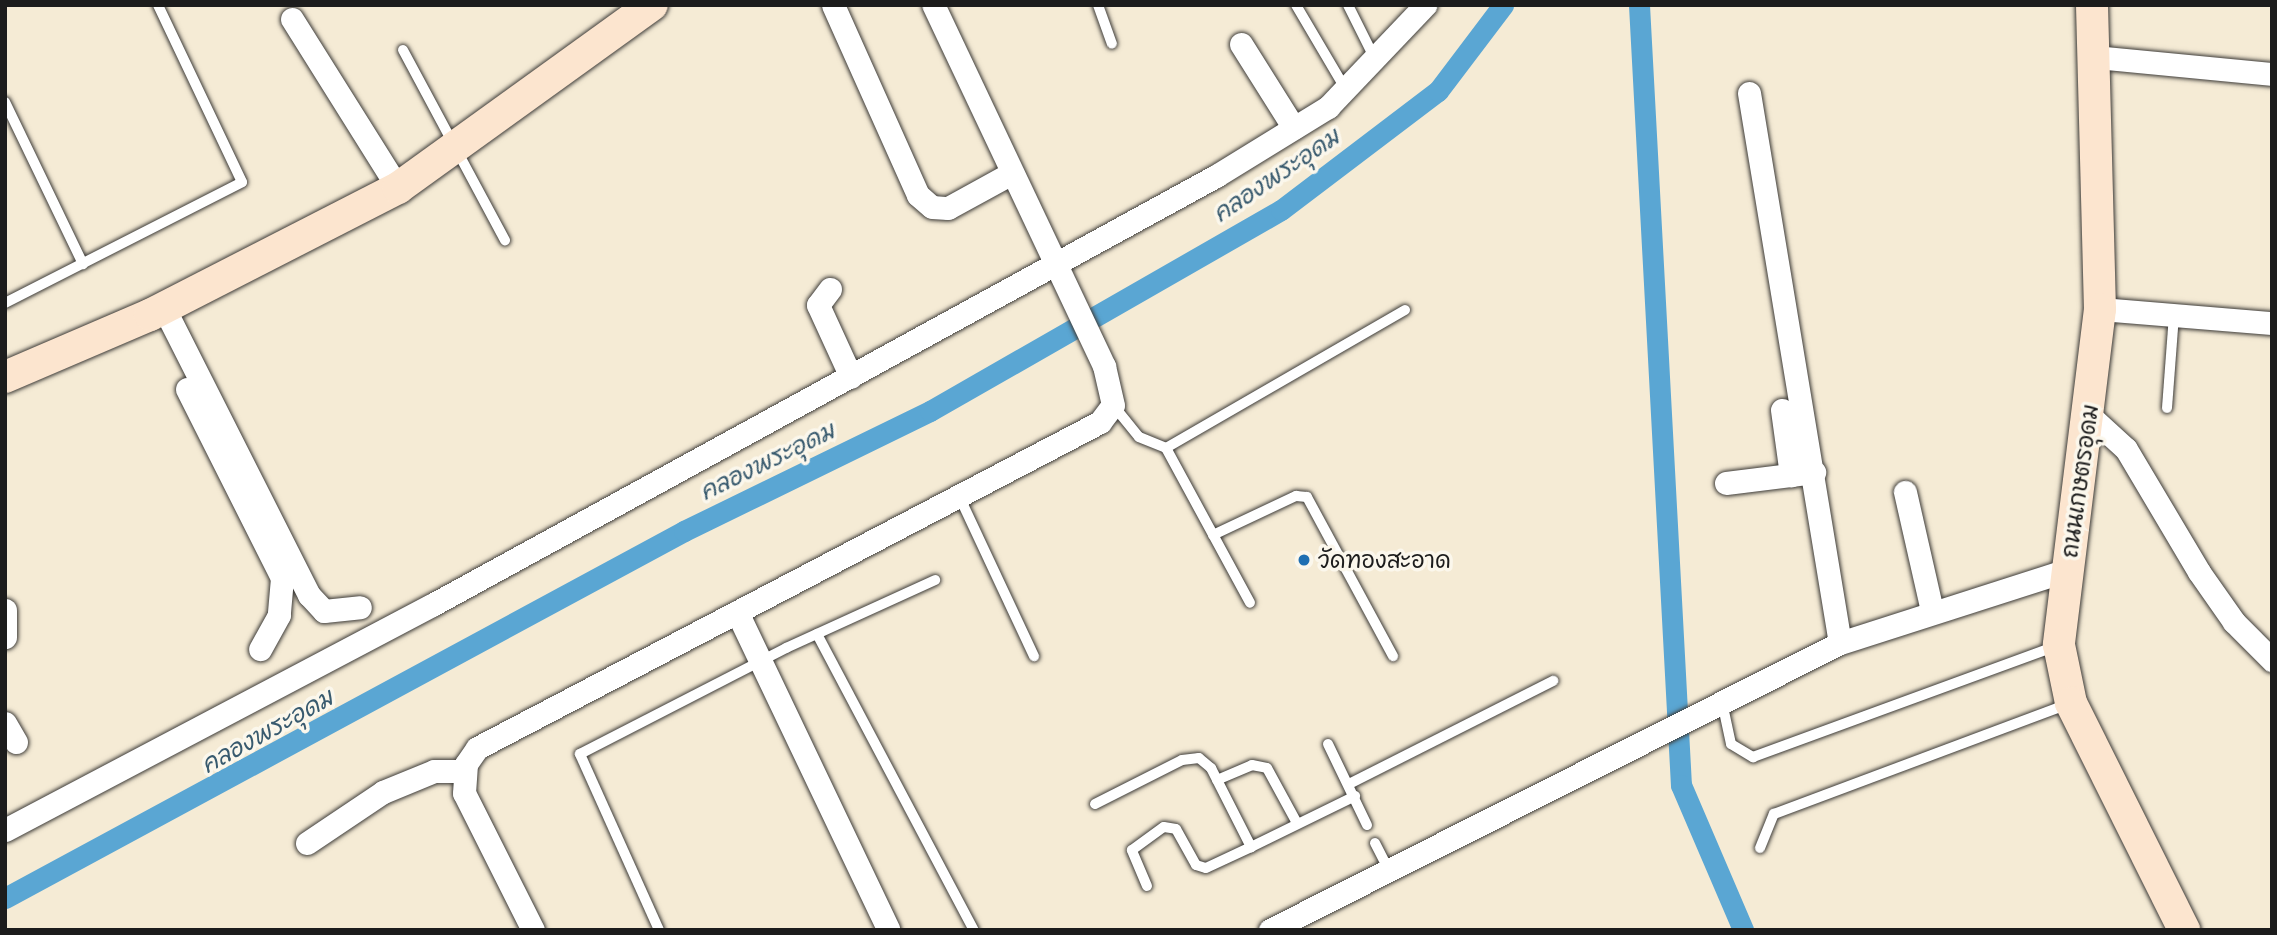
<!DOCTYPE html>
<meta charset="utf-8">
<style>
body{margin:0}
#map{position:relative;width:2277px;height:935px;overflow:hidden;background:#f5ebd5;font-family:"Patrick Hand","Playpen Sans Thai",sans-serif}
div>[style]{position:absolute}
[style*='--x']{left:calc(var(--x)*1px);top:calc(var(--y)*1px);width:calc(var(--w)*1px);rotate:calc(var(--a)*1deg)}
.canal>*{height:21px;margin:-10.5px;padding:0 10.5px;transform-origin:10.5px;border-radius:10.5px;background:#5aa6d3}
.roads{filter:drop-shadow(0 0 2px #3d3b38) drop-shadow(0 0 2px #3d3b38)}
.lane>*{height:10px;margin:-5px;padding:0 5px;transform-origin:5px;border-radius:5px;background:#fff}
.street>*{height:23px;margin:-11.5px;padding:0 11.5px;transform-origin:11.5px;border-radius:11.5px;background:#fff}
.secondary>*{height:32px;margin:-16px;padding:0 16px;transform-origin:16px;border-radius:16px;background:#fce5cf}
.dots>*{width:19px;height:19px;translate:-50% -50%;box-sizing:border-box;border:4px solid #fbf7ec;border-radius:50%}
span{translate:-50% -50%;white-space:nowrap;text-align:center;line-height:1.15;-webkit-text-stroke:7px #fbf7ec;paint-order:stroke}
.street-label{font-size:23px;color:#1c1c1c}
.poi-label{font-size:23px;color:#1c1c1c}
.left{translate:0 -50%;text-align:left}
.water-label{font-size:24px;color:#385a6e;font-style:italic}
.frame{position:absolute;inset:0;border:7px solid #1c1c1c;pointer-events:none}
</style>
<div id="map">
<div class="canal">
<i style="--x:1639;--y:5;--w:781;--a:86.92"></i>
<i style="--x:1681;--y:785;--w:158;--a:66.8"></i>
<i style="--x:5;--y:898;--w:772;--a:-28.39"></i>
<i style="--x:684;--y:531;--w:274;--a:-26"></i>
<i style="--x:930;--y:411;--w:404;--a:-29.8"></i>
<i style="--x:1281;--y:210;--w:197;--a:-37.2"></i>
<i style="--x:1438;--y:91;--w:108;--a:-52.9"></i>
</div>
<div class="roads">
<div class="lane">
<i style="--x:1098;--y:5;--w:41;--a:70.3"></i>
<i style="--x:1296;--y:5;--w:99;--a:59.5"></i>
<i style="--x:1348;--y:5;--w:60;--a:63.4"></i>
<i style="--x:403;--y:50;--w:216;--a:61.8"></i>
<i style="--x:5;--y:102;--w:180;--a:64.3"></i>
<i style="--x:5;--y:303;--w:266;--a:-27"></i>
<i style="--x:242;--y:182;--w:196;--a:-115.4"></i>
<i style="--x:1113;--y:405;--w:41;--a:50.9"></i>
<i style="--x:1139;--y:437;--w:29;--a:22"></i>
<i style="--x:1166;--y:448;--w:276;--a:-30"></i>
<i style="--x:2167;--y:408;--w:93;--a:-85.7"></i>
<i style="--x:1166;--y:448;--w:176;--a:61.5"></i>
<i style="--x:959;--y:496;--w:177;--a:64.9"></i>
<i style="--x:1213;--y:535;--w:92;--a:-25.2"></i>
<i style="--x:1296;--y:496;--w:11;--a:5"></i>
<i style="--x:1307;--y:497;--w:181;--a:61.6"></i>
<i style="--x:817;--y:634;--w:335;--a:62.1"></i>
<i style="--x:1722;--y:702;--w:43;--a:77.9"></i>
<i style="--x:1731;--y:744;--w:26;--a:31"></i>
<i style="--x:1753;--y:757;--w:323;--a:-20.1"></i>
<i style="--x:1328;--y:744;--w:90;--a:64.3"></i>
<i style="--x:1217;--y:780;--w:38;--a:-23"></i>
<i style="--x:1252;--y:765;--w:15;--a:11"></i>
<i style="--x:1267;--y:768;--w:63;--a:61.4"></i>
<i style="--x:1349;--y:784;--w:229;--a:-26.8"></i>
<i style="--x:1095;--y:804;--w:97;--a:-26.8"></i>
<i style="--x:1182;--y:760;--w:17;--a:-7"></i>
<i style="--x:1199;--y:758;--w:16;--a:40"></i>
<i style="--x:1211;--y:768;--w:89;--a:63.1"></i>
<i style="--x:1251;--y:847;--w:116;--a:-26.1"></i>
<i style="--x:1375;--y:843;--w:29;--a:63"></i>
<i style="--x:1760;--y:848;--w:37;--a:-68"></i>
<i style="--x:1774;--y:814;--w:314;--a:-20.5"></i>
<i style="--x:1147;--y:886;--w:39;--a:-113"></i>
<i style="--x:1132;--y:850;--w:39;--a:-36"></i>
<i style="--x:1164;--y:827;--w:12;--a:9"></i>
<i style="--x:1176;--y:829;--w:41;--a:60.9"></i>
<i style="--x:1196;--y:865;--w:10;--a:17"></i>
<i style="--x:1206;--y:868;--w:50;--a:-25"></i>
<i style="--x:659;--y:930;--w:193;--a:-114.2"></i>
<i style="--x:580;--y:754;--w:232;--a:-27.2"></i>
<i style="--x:786;--y:648;--w:164;--a:-24.5"></i>
</div>
<div class="street">
<i style="--x:833;--y:5;--w:208;--a:65.9"></i>
<i style="--x:918;--y:195;--w:18;--a:41"></i>
<i style="--x:932;--y:207;--w:16;--a:4"></i>
<i style="--x:948;--y:208;--w:73;--a:-28.7"></i>
<i style="--x:292;--y:19;--w:199;--a:57.9"></i>
<i style="--x:1241;--y:44;--w:99;--a:57.8"></i>
<i style="--x:2095;--y:57;--w:178;--a:5.5"></i>
<i style="--x:1749;--y:93;--w:557;--a:80.61"></i>
<i style="--x:830;--y:289;--w:20;--a:127"></i>
<i style="--x:818;--y:305;--w:79;--a:65.4"></i>
<i style="--x:164;--y:308;--w:322;--a:63.2"></i>
<i style="--x:309;--y:595;--w:22;--a:47"></i>
<i style="--x:324;--y:611;--w:36;--a:-6"></i>
<i style="--x:2100;--y:309;--w:173;--a:4.7"></i>
<i style="--x:187;--y:389;--w:212;--a:63.3"></i>
<i style="--x:282;--y:578;--w:37;--a:95"></i>
<i style="--x:279;--y:615;--w:39;--a:119"></i>
<i style="--x:1782;--y:410;--w:66;--a:82.1"></i>
<i style="--x:2091;--y:417;--w:47;--a:42.4"></i>
<i style="--x:2126;--y:449;--w:143;--a:59.3"></i>
<i style="--x:2199;--y:572;--w:61;--a:55"></i>
<i style="--x:2234;--y:622;--w:54;--a:45"></i>
<i style="--x:1726;--y:483;--w:89;--a:-7.1"></i>
<i style="--x:1905;--y:492;--w:122;--a:77.2"></i>
<i style="--x:5;--y:610;--w:27;--a:90"></i>
<i style="--x:737;--y:612;--w:352;--a:64.5"></i>
<i style="--x:5;--y:723;--w:22;--a:60"></i>
<i style="--x:5;--y:830;--w:483;--a:-27.8"></i>
<i style="--x:432;--y:605;--w:894;--a:-28.69"></i>
<i style="--x:1216;--y:176;--w:132;--a:-31.6"></i>
<i style="--x:1328;--y:107;--w:141;--a:-46.4"></i>
<i style="--x:307;--y:843;--w:92;--a:-33.9"></i>
<i style="--x:383;--y:792;--w:55;--a:-22.4"></i>
<i style="--x:434;--y:771;--w:30;--a:0"></i>
<i style="--x:533;--y:930;--w:153;--a:-116.7"></i>
<i style="--x:464;--y:793;--w:29;--a:-86"></i>
<i style="--x:466;--y:764;--w:19;--a:-55"></i>
<i style="--x:477;--y:748;--w:703;--a:-27.62"></i>
<i style="--x:1100;--y:422;--w:21;--a:-53"></i>
<i style="--x:1113;--y:405;--w:40;--a:-103"></i>
<i style="--x:1104;--y:366;--w:399;--a:-115.3"></i>
<i style="--x:1270;--y:930;--w:638;--a:-26.73"></i>
<i style="--x:1840;--y:643;--w:238;--a:-17.8"></i>
</div>
<div class="secondary">
<i style="--x:2092;--y:5;--w:304;--a:88.5"></i>
<i style="--x:2100;--y:309;--w:338;--a:97"></i>
<i style="--x:2059;--y:645;--w:59;--a:78.3"></i>
<i style="--x:2071;--y:703;--w:254;--a:63.5"></i>
<i style="--x:5;--y:377;--w:158;--a:-23.2"></i>
<i style="--x:150;--y:315;--w:279;--a:-27.1"></i>
<i style="--x:398;--y:188;--w:313;--a:-35.8"></i>
</div>
</div>
<div class="dots">
<i style="left:1304px;top:560px;background:#1f6fb2"></i>
</div>
<div class="street-label">
<span style="left:2080px;top:481px;rotate:-82deg">ถนนเกษตรอุดม</span>
</div>
<div class="poi-label">
<span class="left" style="left:1318px;top:560px">วัดทองสะอาด</span>
</div>
<div class="water-label">
<span style="left:1276px;top:175px;rotate:-34deg">คลองพระอุดม</span>
<span style="left:767px;top:461px;rotate:-26deg">คลองพระอุดม</span>
<span style="left:267px;top:731px;rotate:-29deg">คลองพระอุดม</span>
</div>
<div class="frame"></div>
</div>
